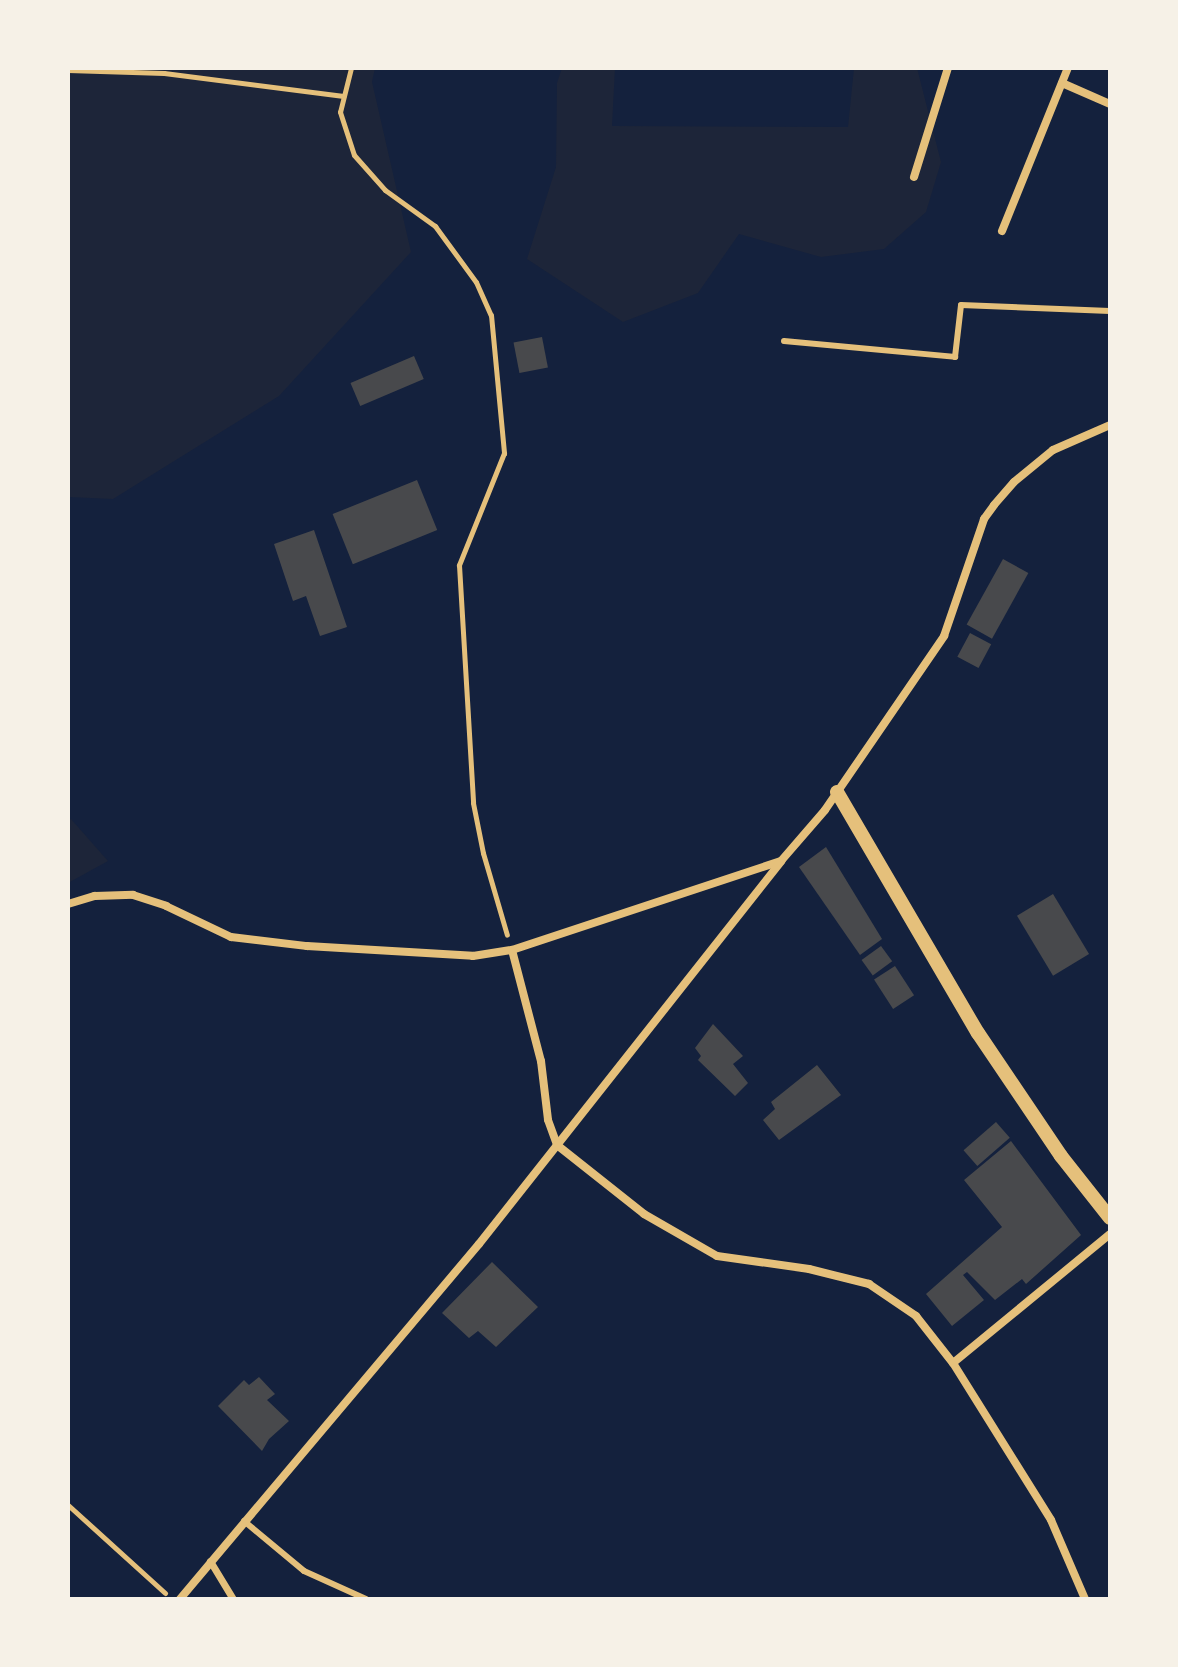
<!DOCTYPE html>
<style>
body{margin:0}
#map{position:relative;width:1178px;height:1667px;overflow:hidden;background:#14213d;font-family:"PT Sans Narrow",sans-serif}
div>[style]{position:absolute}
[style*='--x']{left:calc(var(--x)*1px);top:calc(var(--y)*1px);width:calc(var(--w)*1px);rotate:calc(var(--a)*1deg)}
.green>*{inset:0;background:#1d2539}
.building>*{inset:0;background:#48494c;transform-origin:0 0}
.path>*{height:5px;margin:-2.5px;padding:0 2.5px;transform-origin:2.5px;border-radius:2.5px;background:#e5c07b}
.service>*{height:6px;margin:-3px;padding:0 3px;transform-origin:3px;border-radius:3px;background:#e5c07b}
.pedestrian>*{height:7px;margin:-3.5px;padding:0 3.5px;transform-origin:3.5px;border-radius:3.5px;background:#e5c07b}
.minor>*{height:8px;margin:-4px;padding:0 4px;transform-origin:4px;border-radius:4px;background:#e5c07b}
.tertiary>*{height:14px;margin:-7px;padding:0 7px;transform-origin:7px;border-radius:7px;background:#e5c07b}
span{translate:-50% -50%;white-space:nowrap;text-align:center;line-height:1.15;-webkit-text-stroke:6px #f6f1e7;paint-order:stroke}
.frame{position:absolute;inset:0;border:70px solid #f6f1e7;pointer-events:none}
</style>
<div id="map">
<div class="green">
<i style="clip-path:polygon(68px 68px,375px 68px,372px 82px,411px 252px,279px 396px,113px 499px,68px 497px)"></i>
<i style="clip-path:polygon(562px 68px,615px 68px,612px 126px,848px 127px,854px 68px,917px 68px,941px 162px,926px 212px,884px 249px,821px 257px,739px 234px,698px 293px,623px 322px,527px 259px,556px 167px,557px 83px)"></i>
<i style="clip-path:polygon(71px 819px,108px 861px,68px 883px,68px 821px)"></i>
</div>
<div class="building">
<i style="left:542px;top:337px;width:31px;height:29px;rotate:79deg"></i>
<i style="left:414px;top:356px;width:25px;height:69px;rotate:67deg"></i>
<i style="left:417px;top:480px;width:54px;height:91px;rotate:68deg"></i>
<i style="clip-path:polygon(314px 530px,347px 627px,320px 636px,306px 596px,293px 601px,274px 544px)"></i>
<i style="left:1003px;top:559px;width:29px;height:75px;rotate:29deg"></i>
<i style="left:970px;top:633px;width:24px;height:27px;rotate:28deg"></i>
<i style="clip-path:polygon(826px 847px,882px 939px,860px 955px,799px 867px)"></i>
<i style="left:1053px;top:894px;width:70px;height:42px;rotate:59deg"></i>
<i style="left:881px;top:946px;width:19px;height:24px;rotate:54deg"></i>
<i style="left:895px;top:966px;width:35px;height:25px;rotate:57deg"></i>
<i style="clip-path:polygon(713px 1024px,743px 1056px,733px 1064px,748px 1083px,735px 1096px,698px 1060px,701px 1056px,695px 1048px)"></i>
<i style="clip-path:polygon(817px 1065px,841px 1095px,779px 1140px,763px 1120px,775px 1109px,771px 1102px)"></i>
<i style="left:996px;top:1122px;width:21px;height:43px;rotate:49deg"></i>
<i style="clip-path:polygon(1011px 1141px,1081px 1235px,1026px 1284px,1022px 1279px,995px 1300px,967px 1272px,963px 1275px,984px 1300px,952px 1326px,926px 1294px,1002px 1227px,964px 1180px)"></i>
<i style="clip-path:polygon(492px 1262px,538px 1307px,496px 1347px,478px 1331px,469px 1338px,442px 1313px)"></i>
<i style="clip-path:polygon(259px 1377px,275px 1394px,267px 1400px,289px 1421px,269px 1439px,262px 1451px,218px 1406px,244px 1380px,249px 1385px)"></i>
</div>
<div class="path">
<i style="--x:351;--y:68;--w:45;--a:104"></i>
<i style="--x:340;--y:112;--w:45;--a:72"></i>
<i style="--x:354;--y:155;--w:47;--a:48.5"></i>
<i style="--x:385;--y:190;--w:62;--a:35.8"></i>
<i style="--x:435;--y:226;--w:69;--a:53.8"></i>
<i style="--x:476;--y:282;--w:36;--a:66"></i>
<i style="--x:491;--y:315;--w:139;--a:84.6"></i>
<i style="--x:504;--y:453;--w:121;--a:111.9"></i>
<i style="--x:459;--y:565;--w:238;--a:86.6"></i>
<i style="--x:473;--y:803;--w:51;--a:78.7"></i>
<i style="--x:483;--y:853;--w:85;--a:73.7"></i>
<i style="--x:68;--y:70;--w:96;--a:1.8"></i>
<i style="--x:164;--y:73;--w:181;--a:7.3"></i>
<i style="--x:68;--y:1505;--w:131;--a:42.2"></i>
</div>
<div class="service">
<i style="--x:784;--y:341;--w:172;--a:5.3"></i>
<i style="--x:955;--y:357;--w:52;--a:-83.4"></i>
<i style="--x:961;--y:305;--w:149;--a:2.3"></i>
<i style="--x:244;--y:1521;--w:78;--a:39.8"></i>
<i style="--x:304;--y:1571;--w:68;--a:24.3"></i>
</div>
<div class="pedestrian">
<i style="--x:210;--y:1561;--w:44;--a:58.8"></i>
</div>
<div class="minor">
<i style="--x:1062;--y:83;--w:52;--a:23.6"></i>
<i style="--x:914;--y:177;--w:114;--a:-72.7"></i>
<i style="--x:1002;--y:231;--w:176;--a:-68"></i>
<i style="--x:68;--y:904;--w:28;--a:-17"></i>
<i style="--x:95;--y:896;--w:38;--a:-2"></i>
<i style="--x:133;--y:895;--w:35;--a:18"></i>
<i style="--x:166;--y:906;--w:72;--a:25.5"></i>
<i style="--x:231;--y:937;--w:77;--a:6.8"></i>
<i style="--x:307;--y:946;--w:166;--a:3.4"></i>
<i style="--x:473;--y:956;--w:39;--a:-9"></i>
<i style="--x:512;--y:950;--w:115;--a:75.4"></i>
<i style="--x:541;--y:1061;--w:59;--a:83.2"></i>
<i style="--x:548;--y:1120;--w:27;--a:70"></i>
<i style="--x:557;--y:1145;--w:111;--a:38.4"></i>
<i style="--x:644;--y:1214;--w:84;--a:29.9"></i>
<i style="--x:717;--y:1256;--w:93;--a:8"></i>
<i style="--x:809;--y:1269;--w:62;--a:14"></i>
<i style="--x:869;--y:1284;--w:57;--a:34.2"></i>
<i style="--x:916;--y:1316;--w:60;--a:51.8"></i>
<i style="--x:953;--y:1363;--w:185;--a:58"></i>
<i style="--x:1051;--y:1520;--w:86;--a:66.7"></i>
<i style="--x:512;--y:950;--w:283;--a:-18.3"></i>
<i style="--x:781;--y:861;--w:67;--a:-49.2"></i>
<i style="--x:825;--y:810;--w:211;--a:-55.6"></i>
<i style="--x:944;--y:636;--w:124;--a:-71.1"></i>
<i style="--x:984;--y:519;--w:17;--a:-54"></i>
<i style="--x:994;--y:505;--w:30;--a:-49"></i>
<i style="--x:1014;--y:482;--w:50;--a:-39.4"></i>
<i style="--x:1053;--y:450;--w:62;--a:-23.7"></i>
<i style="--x:953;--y:1363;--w:203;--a:-39.4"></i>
<i style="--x:180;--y:1599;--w:464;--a:-49.9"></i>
<i style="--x:479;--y:1244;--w:488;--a:-51.7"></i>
</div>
<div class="tertiary">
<i style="--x:837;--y:792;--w:279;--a:59.7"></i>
<i style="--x:978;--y:1033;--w:148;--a:56"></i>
<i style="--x:1061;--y:1156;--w:79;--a:51.7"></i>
</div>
<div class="frame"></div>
</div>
